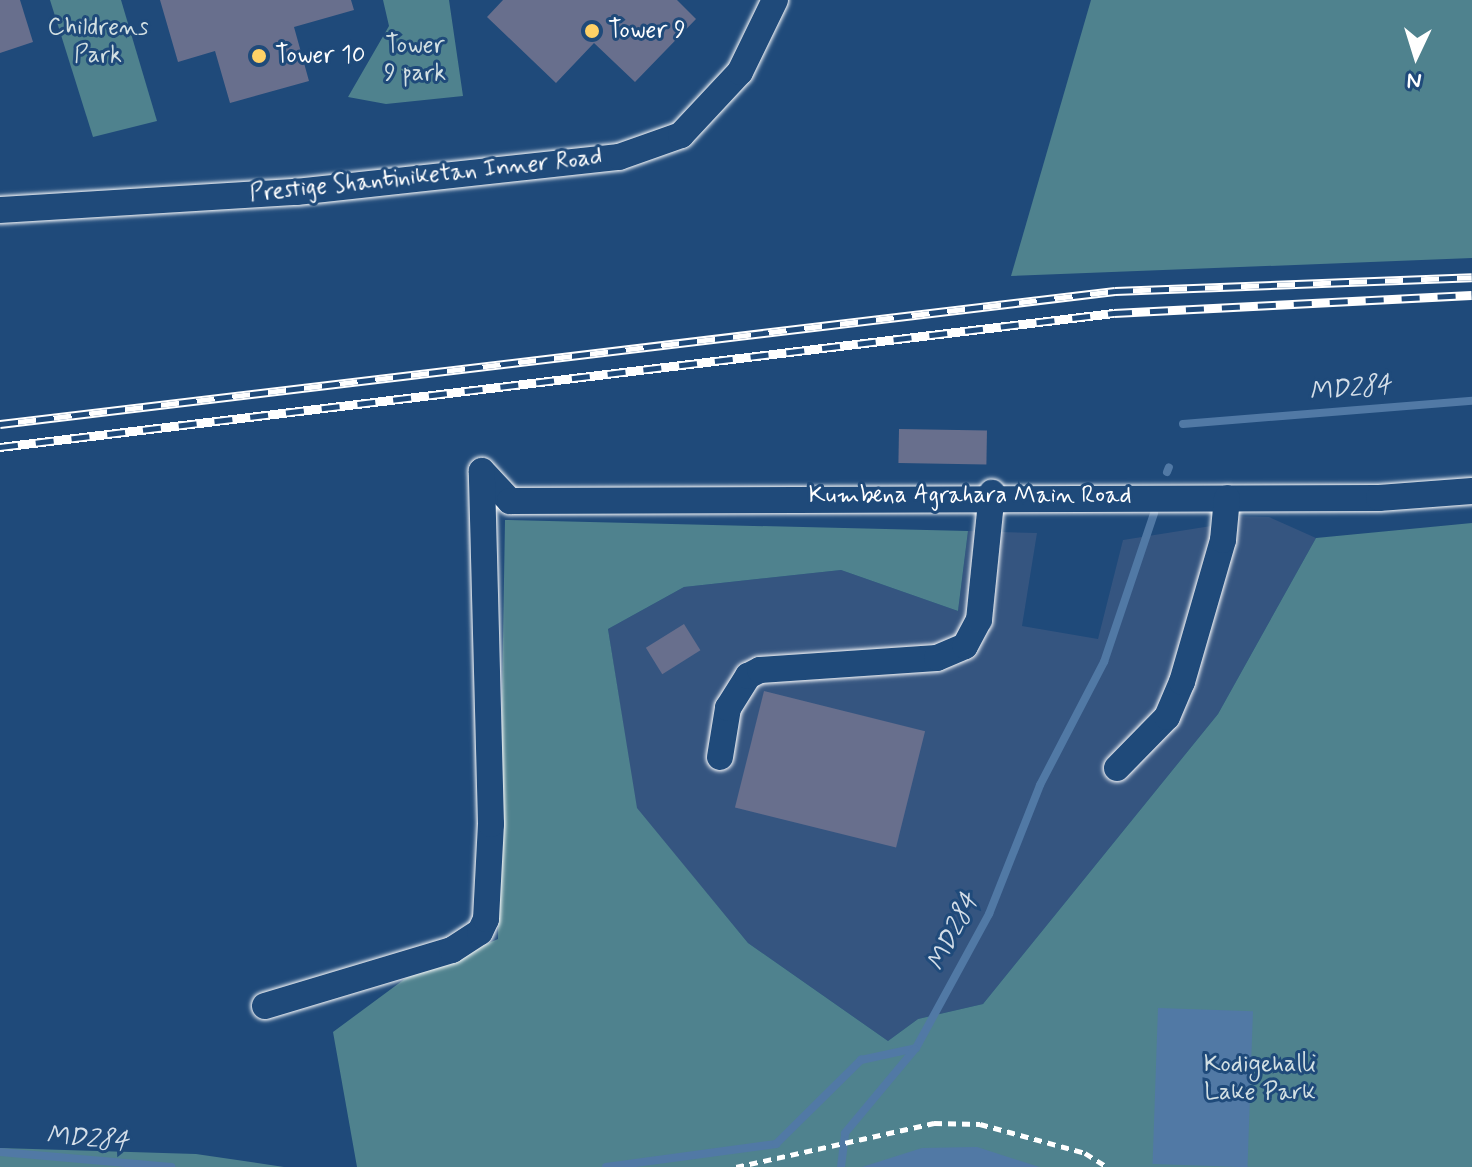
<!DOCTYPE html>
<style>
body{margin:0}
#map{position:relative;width:1472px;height:1167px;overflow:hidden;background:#1f4a7a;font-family:Mynerve,sans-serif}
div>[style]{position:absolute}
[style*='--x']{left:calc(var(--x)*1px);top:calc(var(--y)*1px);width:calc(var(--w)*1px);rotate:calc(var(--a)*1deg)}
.built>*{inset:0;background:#355580}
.green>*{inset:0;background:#4f828e}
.water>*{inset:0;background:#5179a5;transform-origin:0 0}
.stream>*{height:8px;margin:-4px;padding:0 4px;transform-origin:4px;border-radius:4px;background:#5179a5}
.building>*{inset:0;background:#686f8d;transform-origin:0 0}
.path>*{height:5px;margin-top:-2.5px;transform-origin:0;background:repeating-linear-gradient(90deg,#fff 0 8px,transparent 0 14px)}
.roads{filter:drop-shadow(0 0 2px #fff) drop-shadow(0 0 2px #fff)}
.minor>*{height:26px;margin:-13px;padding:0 13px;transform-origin:13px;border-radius:13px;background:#1f4a7a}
.rail>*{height:9px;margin-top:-4.5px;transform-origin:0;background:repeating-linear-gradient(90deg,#1f4a7a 0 18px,#fff 0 36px);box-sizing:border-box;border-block:2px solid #fff}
.dots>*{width:22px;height:22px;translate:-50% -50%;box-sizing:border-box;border:4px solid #1f4a7a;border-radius:50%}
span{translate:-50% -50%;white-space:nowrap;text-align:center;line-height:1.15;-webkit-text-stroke:6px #1f4a7a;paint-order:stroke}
.park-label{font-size:24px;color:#d3e0e3}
.poi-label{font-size:24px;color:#fff}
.left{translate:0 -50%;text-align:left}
.street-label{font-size:24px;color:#fff}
.water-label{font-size:26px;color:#d4dee8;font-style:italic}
.north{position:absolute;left:1376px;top:16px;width:80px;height:80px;-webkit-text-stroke:6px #1f4a7a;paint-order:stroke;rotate:184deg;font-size:22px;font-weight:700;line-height:32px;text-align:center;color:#fff}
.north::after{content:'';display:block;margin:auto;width:28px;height:36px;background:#fff;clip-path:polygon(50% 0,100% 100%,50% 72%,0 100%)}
</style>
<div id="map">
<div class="built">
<i style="clip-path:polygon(1231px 516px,1269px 517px,1316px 538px,1218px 714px,983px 1004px,918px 1019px,888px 1041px,748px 943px,636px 808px,608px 629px,684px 587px,841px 570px,958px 611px,968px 531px,1037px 533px,1022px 626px,1098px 639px,1123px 540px,1230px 523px)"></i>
</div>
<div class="green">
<i style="clip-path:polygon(50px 0,121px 0,157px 121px,93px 137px)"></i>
<i style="clip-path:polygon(383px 0,449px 0,463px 96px,386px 104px,348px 97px,389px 26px)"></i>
<i style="clip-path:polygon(1091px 0,1472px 0,1472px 258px,1011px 276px)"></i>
<i style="clip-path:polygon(505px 520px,968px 531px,958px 611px,841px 570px,684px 587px,608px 629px,637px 808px,748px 943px,888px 1041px,918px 1019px,983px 1004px,1218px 714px,1316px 538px,1472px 523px,1472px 1167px,357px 1167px,333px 1032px,406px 978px,498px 939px)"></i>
<i style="clip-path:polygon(0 1148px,196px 1154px,284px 1167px,0 1167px)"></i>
</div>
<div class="water">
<i style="left:1158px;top:1008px;width:95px;height:156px;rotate:2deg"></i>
<i style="clip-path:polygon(977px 1147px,1039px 1167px,862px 1167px,922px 1148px)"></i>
</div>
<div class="stream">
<i style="--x:1183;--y:424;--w:290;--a:-4.6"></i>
<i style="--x:1167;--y:472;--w:5;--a:-68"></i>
<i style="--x:0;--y:1152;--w:172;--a:5"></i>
<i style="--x:606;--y:1167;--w:172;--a:-7.7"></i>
<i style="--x:776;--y:1144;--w:120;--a:-44.7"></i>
<i style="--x:861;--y:1060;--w:56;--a:-12.3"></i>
<i style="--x:916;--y:1048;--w:153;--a:-61.4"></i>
<i style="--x:989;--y:914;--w:139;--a:-68.4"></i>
<i style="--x:1040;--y:785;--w:139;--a:-62.5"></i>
<i style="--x:1104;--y:662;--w:157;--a:-71.4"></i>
<i style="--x:841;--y:1167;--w:34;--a:-83"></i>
<i style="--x:845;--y:1133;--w:109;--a:-50.2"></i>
</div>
<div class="building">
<i style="clip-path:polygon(0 0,20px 0,33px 42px,0 53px)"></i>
<i style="clip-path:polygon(160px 0,351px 0,354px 10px,294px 27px,309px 81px,230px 103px,215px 51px,178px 62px)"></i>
<i style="clip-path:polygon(503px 0,677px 0,696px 19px,635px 82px,594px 43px,556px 83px,487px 17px)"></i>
<i style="left:899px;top:429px;width:88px;height:34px;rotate:1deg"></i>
<i style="left:684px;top:624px;width:31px;height:45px;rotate:58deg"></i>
<i style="left:764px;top:691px;width:166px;height:120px;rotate:14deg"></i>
</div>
<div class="path">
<i style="--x:736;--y:1167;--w:203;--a:-12.5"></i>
<i style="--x:934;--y:1123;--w:46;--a:1.2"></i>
<i style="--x:980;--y:1124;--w:109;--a:15.4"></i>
<i style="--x:1085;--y:1153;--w:26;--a:32"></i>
</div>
<div class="roads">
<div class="minor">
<i style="--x:0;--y:210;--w:297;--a:-3.5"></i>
<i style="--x:296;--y:192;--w:325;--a:-6.2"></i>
<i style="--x:619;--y:157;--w:66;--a:-19.5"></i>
<i style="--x:681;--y:135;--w:86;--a:-46.9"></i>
<i style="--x:740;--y:72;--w:80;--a:-64.1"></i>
<i style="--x:482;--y:471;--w:41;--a:47"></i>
<i style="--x:510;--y:501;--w:869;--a:-0.2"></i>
<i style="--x:1379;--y:498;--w:93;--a:-4.3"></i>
<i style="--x:720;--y:757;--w:50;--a:-80.7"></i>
<i style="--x:728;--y:708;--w:38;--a:-58"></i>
<i style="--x:748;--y:676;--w:13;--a:-27"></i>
<i style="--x:760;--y:670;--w:177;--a:-3.9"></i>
<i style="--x:937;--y:658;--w:30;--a:-23"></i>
<i style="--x:965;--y:646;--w:30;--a:-62"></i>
<i style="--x:979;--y:620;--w:128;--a:-84.2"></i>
<i style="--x:1117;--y:768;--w:71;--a:-45.6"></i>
<i style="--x:1167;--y:717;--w:38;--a:-67"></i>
<i style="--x:1182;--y:682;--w:148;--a:-73.9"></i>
<i style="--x:1223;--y:540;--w:42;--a:-84.6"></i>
<i style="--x:265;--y:1006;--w:195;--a:-16.7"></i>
<i style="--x:452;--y:950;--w:33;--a:-33"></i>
<i style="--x:480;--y:932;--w:14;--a:-65"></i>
<i style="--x:486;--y:919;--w:95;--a:-87"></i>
<i style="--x:491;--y:824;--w:353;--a:-91.5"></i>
</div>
</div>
<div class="rail">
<i style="--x:0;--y:424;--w:1123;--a:-6.8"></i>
<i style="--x:1115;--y:291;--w:357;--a:-2.2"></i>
<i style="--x:0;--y:447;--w:1122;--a:-6.86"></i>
<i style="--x:1114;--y:313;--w:358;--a:-2.9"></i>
</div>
<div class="dots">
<i style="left:592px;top:31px;background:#ffd166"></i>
<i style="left:259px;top:56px;background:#ffd166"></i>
</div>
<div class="park-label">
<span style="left:98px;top:42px">Childrens<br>Park</span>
<span style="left:415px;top:60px">Tower<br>9 park</span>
<span style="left:1260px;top:1079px">Kodigehalli<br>Lake Park</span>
</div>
<div class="poi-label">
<span class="left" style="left:608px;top:31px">Tower 9</span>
<span class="left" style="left:275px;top:56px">Tower 10</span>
</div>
<div class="street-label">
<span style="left:426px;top:176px;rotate:-6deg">Prestige Shantiniketan Inner Road</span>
<span style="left:970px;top:496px">Kumbena Agrahara Main Road</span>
</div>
<div class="water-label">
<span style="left:1350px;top:390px;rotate:-5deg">MD284</span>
<span style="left:954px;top:933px;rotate:-63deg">MD284</span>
<span style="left:87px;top:1140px;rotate:5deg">MD284</span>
</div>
<div class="north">N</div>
</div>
